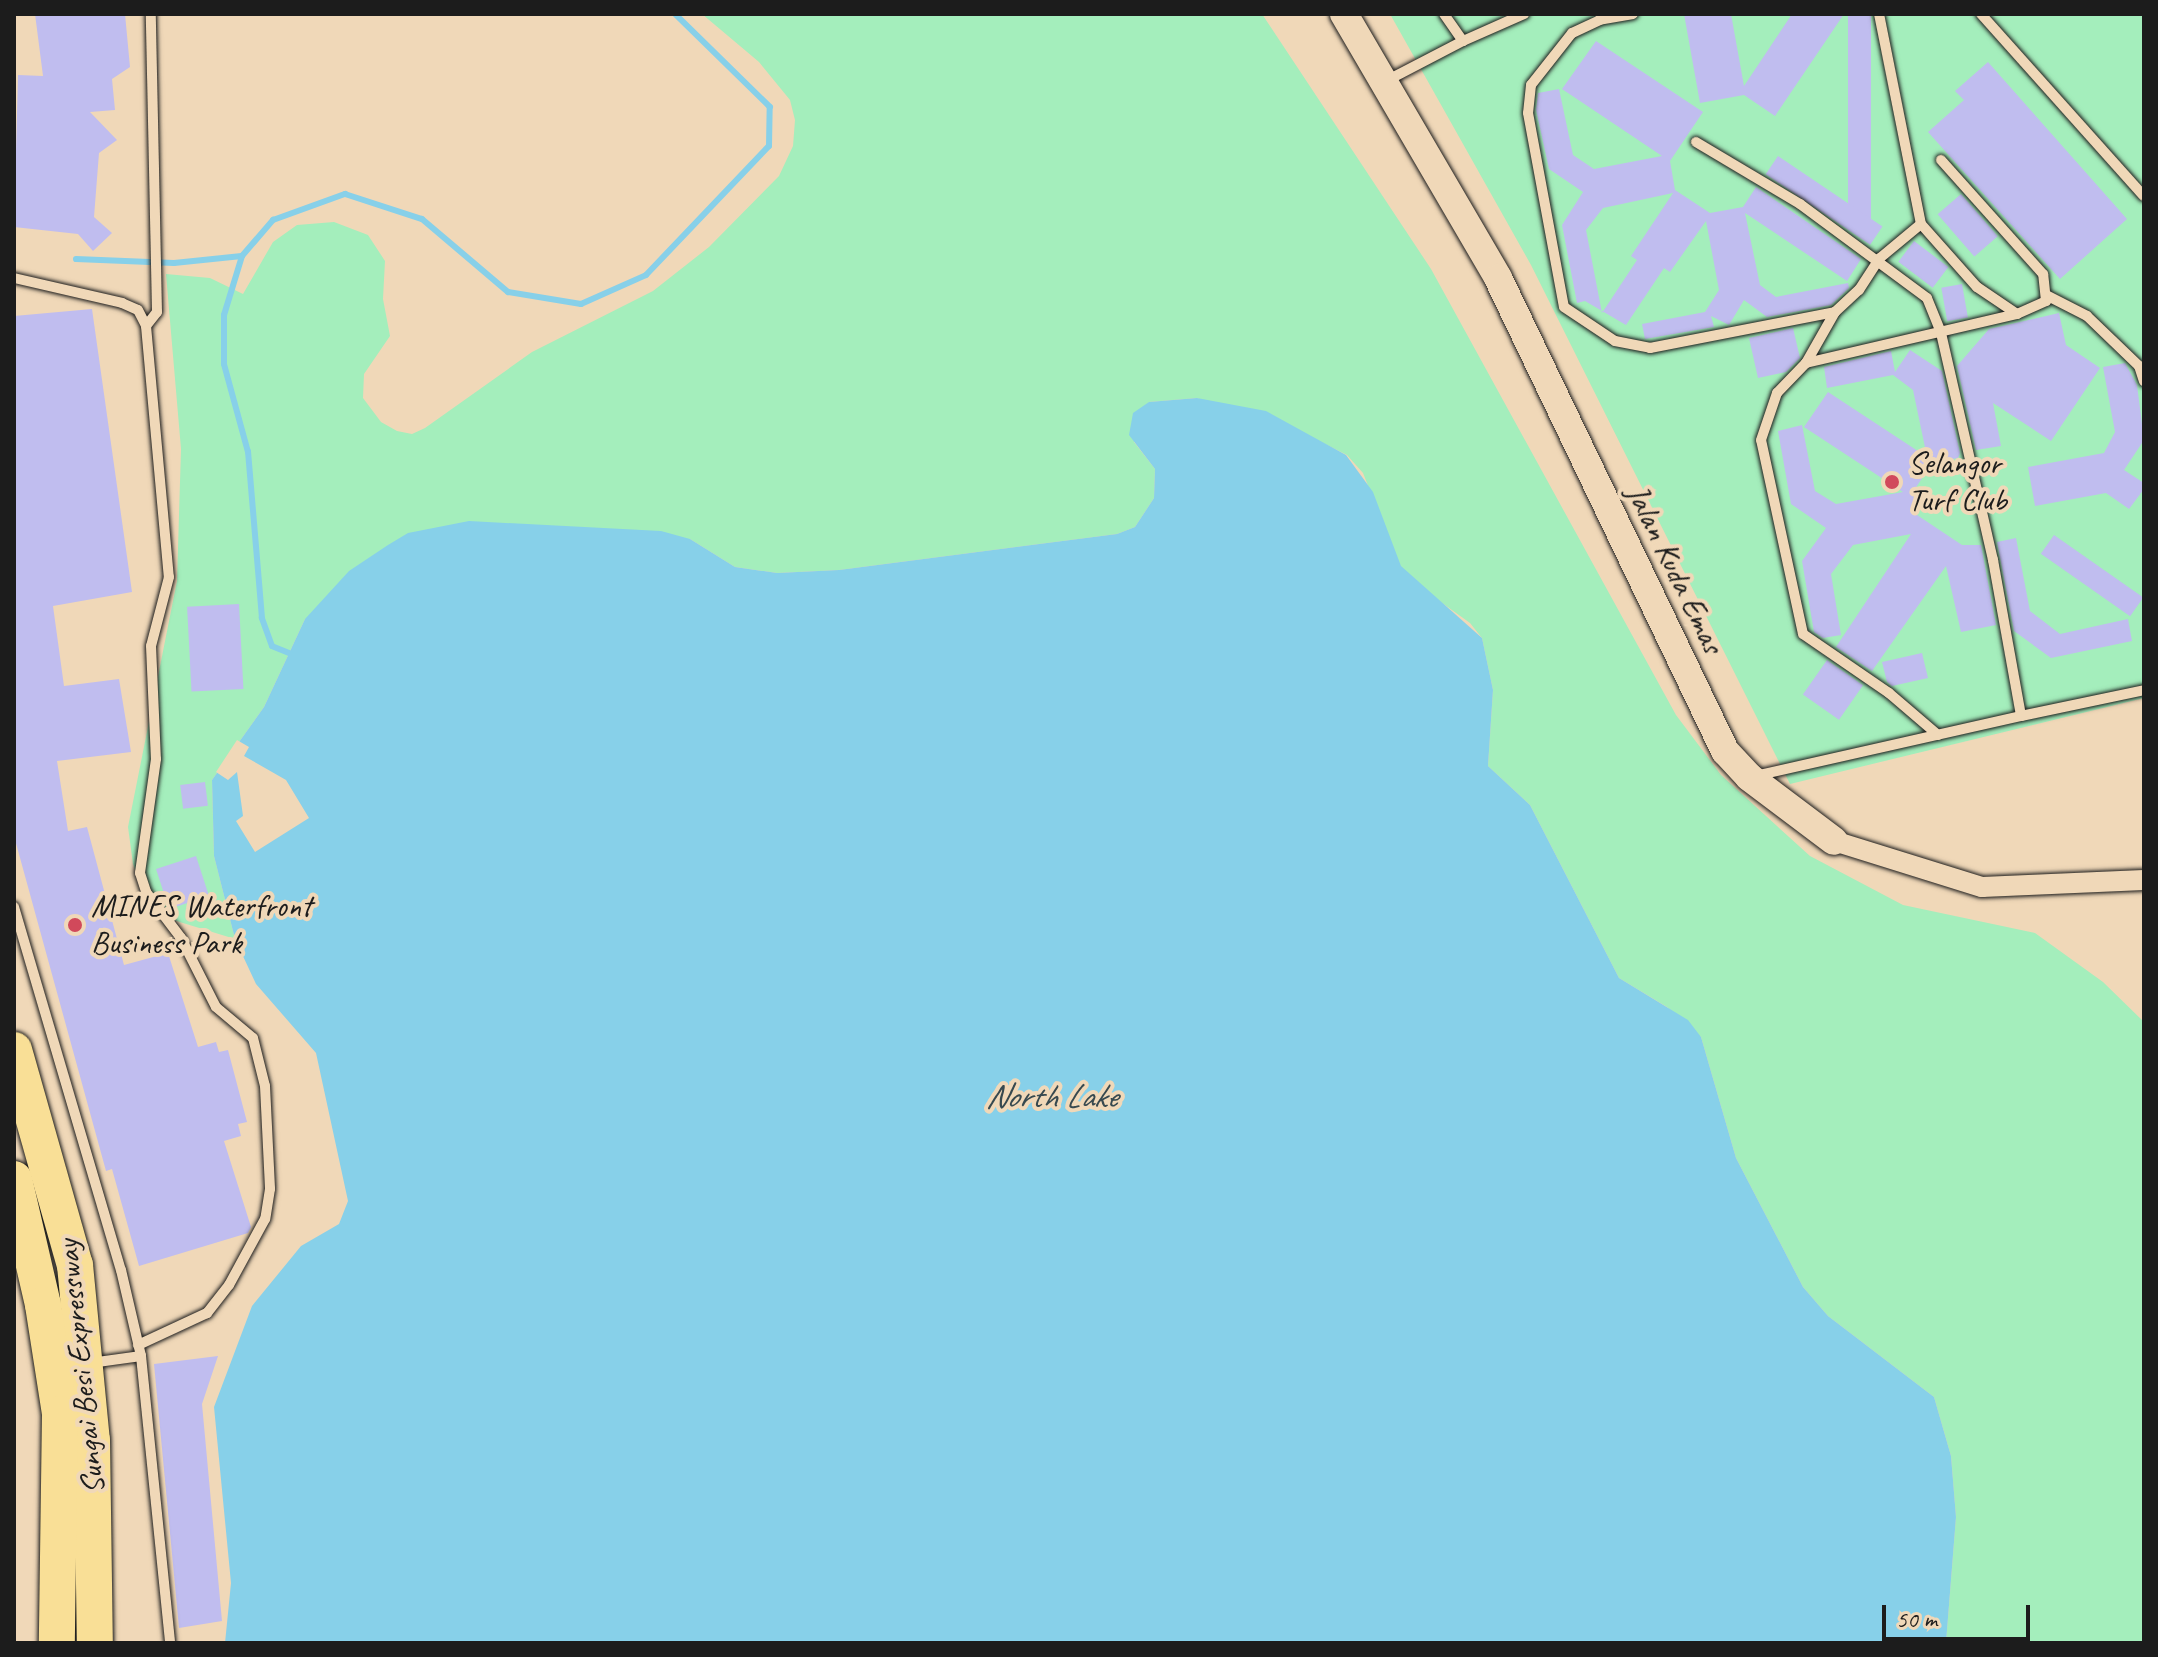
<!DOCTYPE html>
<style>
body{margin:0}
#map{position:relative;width:2158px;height:1657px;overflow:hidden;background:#f0d8b8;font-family:Caveat,sans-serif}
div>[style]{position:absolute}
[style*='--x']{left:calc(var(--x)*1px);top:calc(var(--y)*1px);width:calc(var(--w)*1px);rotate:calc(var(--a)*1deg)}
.green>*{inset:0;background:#a4eebc}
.water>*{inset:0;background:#87d0e9}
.pier>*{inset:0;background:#f0d8b8}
.stream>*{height:6px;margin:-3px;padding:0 3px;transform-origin:3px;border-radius:3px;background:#87d0e9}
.building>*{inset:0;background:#c0bdef;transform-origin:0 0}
.roads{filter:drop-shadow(0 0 2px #1c1c1c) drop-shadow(0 0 2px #1c1c1c)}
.lane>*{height:10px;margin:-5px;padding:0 5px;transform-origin:5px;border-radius:5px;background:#f0d8b8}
.street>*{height:20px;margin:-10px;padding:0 10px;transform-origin:10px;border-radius:10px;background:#f0d8b8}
.secondary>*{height:28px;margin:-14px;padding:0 14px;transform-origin:14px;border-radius:14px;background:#f0d8b8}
.highway>*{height:36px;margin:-18px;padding:0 18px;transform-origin:18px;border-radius:18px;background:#f9df96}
.dots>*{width:22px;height:22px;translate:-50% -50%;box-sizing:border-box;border:4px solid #f0d8b8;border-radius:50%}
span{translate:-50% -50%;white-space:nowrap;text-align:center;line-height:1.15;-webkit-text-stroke:8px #f0d8b8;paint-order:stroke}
.poi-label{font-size:32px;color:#1c1c1c}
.left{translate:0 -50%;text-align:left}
.street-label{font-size:32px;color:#1c1c1c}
.water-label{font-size:34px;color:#37494f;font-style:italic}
.frame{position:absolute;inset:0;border:16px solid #1c1c1c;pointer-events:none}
.scale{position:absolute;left:1882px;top:1605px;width:148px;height:36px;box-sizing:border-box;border:4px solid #1c1c1c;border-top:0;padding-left:10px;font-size:24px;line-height:28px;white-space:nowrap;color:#1c1c1c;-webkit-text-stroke:6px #f0d8b8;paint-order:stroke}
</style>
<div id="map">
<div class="green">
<i style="clip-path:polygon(702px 14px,1262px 14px,1431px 269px,1676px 715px,1721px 775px,1810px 856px,1903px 905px,2035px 933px,2103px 982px,2144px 1022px,2144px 1643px,1946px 1643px,1956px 1517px,1951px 1456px,1934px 1397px,1828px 1316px,1803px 1287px,1736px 1158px,1701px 1037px,1667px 1007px,1619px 978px,1530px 805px,1488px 766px,1493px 690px,1482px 638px,1470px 623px,1413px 582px,1400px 566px,1363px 473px,1347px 455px,1323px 443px,1197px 398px,1149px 402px,1134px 442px,1155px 469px,1154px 498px,1135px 527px,1117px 534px,839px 570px,777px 573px,735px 567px,690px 539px,305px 619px,264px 707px,212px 780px,214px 856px,235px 939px,170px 919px,146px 899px,133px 864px,128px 827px,177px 581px,181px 449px,166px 274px,210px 278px,243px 294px,273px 242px,297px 225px,334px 222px,368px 235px,385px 261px,383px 299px,390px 336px,364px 374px,363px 398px,381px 422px,397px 431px,412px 434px,425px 428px,532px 352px,653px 291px,709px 247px,779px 176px,793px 146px,795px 120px,790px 100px,759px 62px)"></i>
<i style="clip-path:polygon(1390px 14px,2144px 14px,2144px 698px,1790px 784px,1531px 265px)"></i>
</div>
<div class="water">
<i style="clip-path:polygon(1197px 398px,1266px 411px,1346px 455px,1373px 492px,1401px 566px,1482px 638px,1493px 690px,1488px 766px,1530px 805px,1619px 978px,1688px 1020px,1701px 1037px,1736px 1158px,1803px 1287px,1828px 1316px,1934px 1397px,1951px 1456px,1956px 1517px,1946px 1643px,225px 1643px,231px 1583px,214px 1407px,252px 1306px,301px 1246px,339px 1224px,348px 1201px,316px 1053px,256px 984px,235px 939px,214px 856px,212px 780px,264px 707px,305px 619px,349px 571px,388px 545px,408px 533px,469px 521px,661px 531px,690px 539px,735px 567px,777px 573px,839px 570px,1117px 534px,1135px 527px,1154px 498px,1155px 469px,1129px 435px,1133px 413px,1149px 402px)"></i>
</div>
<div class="pier">
<i style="clip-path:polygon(237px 740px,249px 747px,244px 756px,286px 780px,309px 818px,255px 852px,236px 821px,243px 816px,237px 772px,228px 780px,216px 772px)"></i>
</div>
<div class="stream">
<i style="--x:76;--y:259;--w:98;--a:2.3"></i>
<i style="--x:174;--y:263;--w:68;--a:-5.9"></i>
<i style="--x:289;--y:653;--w:18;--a:-158"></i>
<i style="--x:272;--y:646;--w:30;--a:-110"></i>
<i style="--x:262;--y:618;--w:167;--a:-94.8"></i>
<i style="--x:248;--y:452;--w:91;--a:-105.3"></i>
<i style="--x:224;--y:364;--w:49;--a:-90"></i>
<i style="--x:224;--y:315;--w:62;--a:-73"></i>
<i style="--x:242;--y:256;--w:48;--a:-49.3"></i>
<i style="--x:273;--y:220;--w:77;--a:-19.9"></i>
<i style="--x:345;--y:194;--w:81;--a:18"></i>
<i style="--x:422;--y:219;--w:113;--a:40.3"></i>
<i style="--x:508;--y:292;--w:74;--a:9.3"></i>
<i style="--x:581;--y:304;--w:71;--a:-24"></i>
<i style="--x:646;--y:275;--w:178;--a:-46.4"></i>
<i style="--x:769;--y:146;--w:39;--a:-89"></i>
<i style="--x:770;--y:107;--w:133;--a:-135.6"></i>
</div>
<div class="building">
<i style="clip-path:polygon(35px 14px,125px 14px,130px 67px,112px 79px,115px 110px,90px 112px,117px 140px,99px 153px,94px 217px,112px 233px,93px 251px,78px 234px,14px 227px,18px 75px,43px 76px)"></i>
<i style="clip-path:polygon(1684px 14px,1731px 14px,1744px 86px,1792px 14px,1844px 14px,1775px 116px,1744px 95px,1700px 103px)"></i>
<i style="left:1848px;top:14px;width:23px;height:208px"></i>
<i style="clip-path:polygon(evenodd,1596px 41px,1703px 112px,1670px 161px,1675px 190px,1710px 213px,1743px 207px,1756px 187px,1861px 259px,1847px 281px,1745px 213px,1760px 285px,1776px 297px,1848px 283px,1849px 288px,1831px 305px,1767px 317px,1744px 300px,1729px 325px,1711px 316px,1714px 327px,1645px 339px,1642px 324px,1705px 312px,1719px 290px,1706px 221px,1670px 272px,1664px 268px,1626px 325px,1585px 301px,1577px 303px,1562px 225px,1583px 192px,1549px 169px,1536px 110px,1538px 93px,1559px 89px,1573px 155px,1594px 169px,1662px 156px,1562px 89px,1596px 41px,1673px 193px,1631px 256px,1637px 260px,1602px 313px,1586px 230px,1603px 208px,1673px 193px)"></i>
<i style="clip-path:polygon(1988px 62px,2127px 219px,2060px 279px,1928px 132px,1964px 100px,1955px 91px)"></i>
<i style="left:1778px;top:156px;width:126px;height:22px;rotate:34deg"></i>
<i style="left:1961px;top:194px;width:56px;height:31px;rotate:49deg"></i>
<i style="left:1914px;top:241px;width:43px;height:26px;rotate:37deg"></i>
<i style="left:1962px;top:284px;width:34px;height:21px;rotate:80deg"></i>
<i style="clip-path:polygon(92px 309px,132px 592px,53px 606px,64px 686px,119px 679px,131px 752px,57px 761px,68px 831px,87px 827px,124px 965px,168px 953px,198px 1047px,216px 1042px,219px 1052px,228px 1050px,247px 1122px,238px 1124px,241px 1136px,224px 1141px,251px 1227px,248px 1233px,139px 1266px,112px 1169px,106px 1171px,14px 836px,14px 316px)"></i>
<i style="clip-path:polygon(2059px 313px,2066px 345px,2100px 368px,2051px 441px,1993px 403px,2001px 446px,1976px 450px,1957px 366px,1989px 329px)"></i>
<i style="clip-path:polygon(1793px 328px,1800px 358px,1786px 372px,1758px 378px,1749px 338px)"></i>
<i style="clip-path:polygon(1910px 350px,1942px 371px,1960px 453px,1958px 458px,1932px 463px,1913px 492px,1917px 515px,1962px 545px,1981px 545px,1996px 625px,1961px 632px,1946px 566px,1872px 671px,1836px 647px,1911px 534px,1853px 545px,1831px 574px,1841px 635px,1823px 638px,1814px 632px,1802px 561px,1826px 528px,1791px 504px,1778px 431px,1802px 425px,1815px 491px,1836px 504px,1903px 492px,1804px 427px,1828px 392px,1927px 457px,1913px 390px,1893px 375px,1827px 388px,1824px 367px,1891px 351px,1895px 372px)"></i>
<i style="clip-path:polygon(2125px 363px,2137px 385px,2144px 440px,2124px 470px,2144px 483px,2144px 489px,2129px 509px,2106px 493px,2035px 506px,2028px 467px,2104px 453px,2115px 432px,2103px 367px)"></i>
<i style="left:2054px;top:535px;width:109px;height:23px;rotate:35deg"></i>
<i style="clip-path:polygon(2016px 538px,2030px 611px,2060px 634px,2128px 619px,2132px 641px,2051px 658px,2014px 631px,1997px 542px)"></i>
<i style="left:239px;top:604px;width:85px;height:52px;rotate:87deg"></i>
<i style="clip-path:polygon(1922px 653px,1928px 678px,1892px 686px,1887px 682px,1882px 662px)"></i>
<i style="left:1827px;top:660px;width:44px;height:42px;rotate:35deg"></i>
<i style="left:205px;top:782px;width:24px;height:25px;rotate:83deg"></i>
<i style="left:196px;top:856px;width:42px;height:42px;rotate:72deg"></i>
<i style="clip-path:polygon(218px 1356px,202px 1404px,222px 1621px,179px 1628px,154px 1364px)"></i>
</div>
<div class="roads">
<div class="lane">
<i style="--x:1444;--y:14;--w:33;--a:55"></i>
<i style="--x:1463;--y:41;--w:67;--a:-23.9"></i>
<i style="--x:1633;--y:14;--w:34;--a:170"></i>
<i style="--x:1600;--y:20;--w:31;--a:155"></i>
<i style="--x:1572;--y:33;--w:66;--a:128.3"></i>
<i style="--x:1531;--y:85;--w:28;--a:96"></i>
<i style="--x:1528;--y:113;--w:197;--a:79.5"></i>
<i style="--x:1564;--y:307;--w:61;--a:33.7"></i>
<i style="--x:1615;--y:341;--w:36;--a:11"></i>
<i style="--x:1650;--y:348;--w:188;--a:-11"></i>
<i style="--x:1879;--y:14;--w:214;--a:78.7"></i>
<i style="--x:1921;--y:224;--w:84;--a:48.4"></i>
<i style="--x:1977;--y:287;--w:48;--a:34"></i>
<i style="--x:1981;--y:14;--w:244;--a:48.2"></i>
<i style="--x:1386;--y:81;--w:87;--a:-27.5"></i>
<i style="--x:1696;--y:142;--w:121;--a:30.8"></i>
<i style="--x:1800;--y:204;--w:158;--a:36.5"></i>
<i style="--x:1927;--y:298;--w:38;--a:68"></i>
<i style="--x:1941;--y:333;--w:233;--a:77.1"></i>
<i style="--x:1993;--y:560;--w:158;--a:79.8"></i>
<i style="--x:2021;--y:716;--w:273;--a:167.3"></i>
<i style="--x:14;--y:278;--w:111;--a:13"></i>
<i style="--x:122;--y:303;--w:17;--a:24"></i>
<i style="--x:138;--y:310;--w:18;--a:63"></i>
<i style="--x:146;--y:326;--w:252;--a:84.8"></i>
<i style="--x:169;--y:577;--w:71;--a:104.6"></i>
<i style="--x:151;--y:646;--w:113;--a:87.5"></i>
<i style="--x:156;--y:759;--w:115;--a:98"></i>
<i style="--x:140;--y:873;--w:20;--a:72"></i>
<i style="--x:146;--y:892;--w:58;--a:52.7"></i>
<i style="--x:181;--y:938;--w:77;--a:63.1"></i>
<i style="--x:216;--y:1007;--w:48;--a:40"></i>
<i style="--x:253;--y:1038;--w:49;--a:76"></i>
<i style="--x:265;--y:1086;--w:103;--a:87.2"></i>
<i style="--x:270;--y:1189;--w:30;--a:99"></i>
<i style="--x:265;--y:1219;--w:75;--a:118.6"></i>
<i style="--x:229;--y:1285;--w:36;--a:128"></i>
<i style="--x:207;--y:1313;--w:76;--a:155.1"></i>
<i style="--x:2048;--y:296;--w:44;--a:27.1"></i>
<i style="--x:2087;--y:316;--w:72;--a:43.9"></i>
<i style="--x:2139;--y:366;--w:16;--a:72"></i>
<i style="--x:146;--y:326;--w:18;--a:-52"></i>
<i style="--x:157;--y:312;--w:298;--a:-91.2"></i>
<i style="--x:1806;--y:363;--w:59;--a:-60.4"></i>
<i style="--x:1835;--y:312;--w:33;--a:-43"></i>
<i style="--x:1859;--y:290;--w:38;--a:-57"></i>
<i style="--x:1880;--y:258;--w:53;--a:-39.7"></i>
<i style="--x:2021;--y:716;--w:126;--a:-11.9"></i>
<i style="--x:1938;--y:735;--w:65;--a:-139.4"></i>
<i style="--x:1889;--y:693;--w:104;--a:-145.5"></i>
<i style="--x:1803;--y:634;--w:198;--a:-102.2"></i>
<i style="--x:1761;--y:440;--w:50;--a:-71.2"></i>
<i style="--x:1777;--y:393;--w:42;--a:-46"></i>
<i style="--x:1806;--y:363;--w:217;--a:-13.1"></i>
<i style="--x:2017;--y:314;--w:32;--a:-24"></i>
<i style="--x:2046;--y:301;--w:27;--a:-96"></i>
<i style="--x:2043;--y:274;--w:153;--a:-131.8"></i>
<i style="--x:14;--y:907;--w:378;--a:73.6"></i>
<i style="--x:121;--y:1270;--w:88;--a:76.9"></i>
<i style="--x:141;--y:1356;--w:51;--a:172.2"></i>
<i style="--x:141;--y:1356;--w:288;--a:84.2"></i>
</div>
<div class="street">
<i style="--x:1834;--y:841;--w:155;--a:17.3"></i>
<i style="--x:1982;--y:887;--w:162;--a:-2.5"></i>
</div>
<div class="secondary">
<i style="--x:1344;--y:14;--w:306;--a:59.7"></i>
<i style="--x:1498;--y:278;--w:525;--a:64.36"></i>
<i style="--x:1725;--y:751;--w:35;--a:47"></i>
<i style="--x:1749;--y:777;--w:106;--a:37"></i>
</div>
<div class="highway">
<i style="--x:14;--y:1050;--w:223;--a:74.2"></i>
<i style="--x:75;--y:1265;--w:176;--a:84.5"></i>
<i style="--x:92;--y:1440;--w:203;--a:89.2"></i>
<i style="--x:14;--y:1179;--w:129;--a:77"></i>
<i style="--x:43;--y:1305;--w:110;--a:81.1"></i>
<i style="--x:60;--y:1414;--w:229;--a:90.8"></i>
</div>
</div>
<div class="dots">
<i style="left:1892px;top:482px;background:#d1495b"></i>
<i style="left:75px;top:925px;background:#d1495b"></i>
</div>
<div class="poi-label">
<span class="left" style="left:1908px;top:482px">Selangor<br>Turf Club</span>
<span class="left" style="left:91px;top:925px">MINES Waterfront<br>Business Park</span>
</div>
<div class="street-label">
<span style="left:1675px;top:569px;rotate:64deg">Jalan Kuda Emas</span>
<span style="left:81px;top:1367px;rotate:-96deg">Sungai Besi Expressway</span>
</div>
<div class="water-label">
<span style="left:1051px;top:1096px">North Lake</span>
</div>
<div class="frame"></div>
<div class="scale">50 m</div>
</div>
